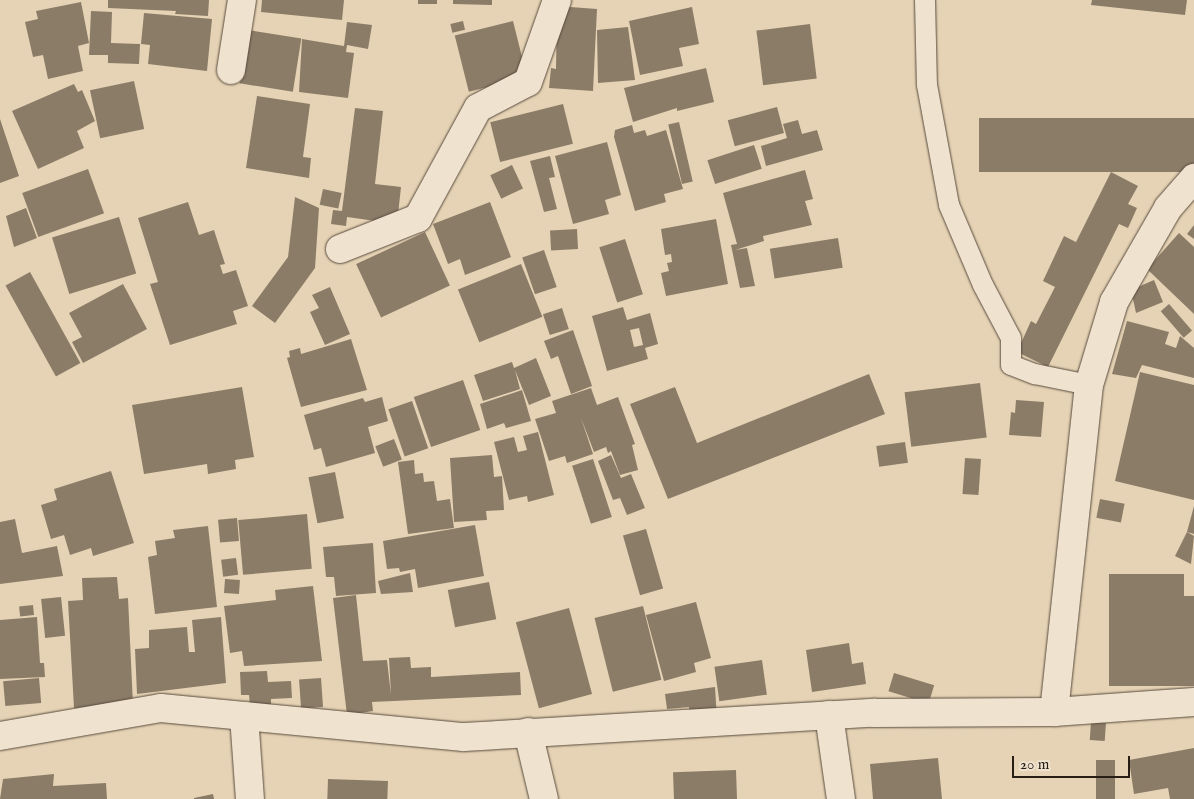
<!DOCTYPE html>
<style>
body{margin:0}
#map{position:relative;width:1194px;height:799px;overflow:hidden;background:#e6d3b5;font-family:"IM FELL English",serif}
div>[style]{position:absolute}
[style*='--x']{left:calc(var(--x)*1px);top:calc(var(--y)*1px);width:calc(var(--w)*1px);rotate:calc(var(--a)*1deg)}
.building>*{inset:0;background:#8b7c68;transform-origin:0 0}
.roads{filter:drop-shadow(0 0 1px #584b3d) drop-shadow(0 0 1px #584b3d)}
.lane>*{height:20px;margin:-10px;padding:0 10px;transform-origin:10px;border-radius:10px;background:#efe2cf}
.street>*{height:28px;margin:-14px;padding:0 14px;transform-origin:14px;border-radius:14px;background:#efe2cf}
span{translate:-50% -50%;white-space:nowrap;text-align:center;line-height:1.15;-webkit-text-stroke:5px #efe2cf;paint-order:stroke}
.scale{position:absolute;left:1012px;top:756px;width:118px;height:22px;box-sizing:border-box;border:2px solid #281e15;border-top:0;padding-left:6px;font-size:15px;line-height:18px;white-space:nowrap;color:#281e15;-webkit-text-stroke:4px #efe2cf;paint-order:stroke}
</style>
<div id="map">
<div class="building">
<i style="clip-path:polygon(108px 0,209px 0,208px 16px,175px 14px,176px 11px,108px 8px)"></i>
<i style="clip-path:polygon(262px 0,344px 0,342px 20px,261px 12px)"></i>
<i style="left:418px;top:0;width:19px;height:4px"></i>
<i style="clip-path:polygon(453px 0,492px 0,492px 5px,453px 4px)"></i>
<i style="clip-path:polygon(1092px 0,1187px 0,1185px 15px,1091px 5px)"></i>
<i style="clip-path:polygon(81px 2px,89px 43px,78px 46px,83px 71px,48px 79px,43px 55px,33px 57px,25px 22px,38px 19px,36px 11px)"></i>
<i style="clip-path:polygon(557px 6px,597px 9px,593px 91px,549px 88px,551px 68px,556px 69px)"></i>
<i style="clip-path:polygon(692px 7px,699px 44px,679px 48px,683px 66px,640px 75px,629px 21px)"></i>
<i style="clip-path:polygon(91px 11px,112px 12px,111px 43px,140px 44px,139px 64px,108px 63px,108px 55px,89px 55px)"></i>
<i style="clip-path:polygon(144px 13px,212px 19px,207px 71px,148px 64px,150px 45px,141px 44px)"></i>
<i style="left:463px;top:21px;width:9px;height:13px;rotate:77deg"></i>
<i style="left:513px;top:21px;width:58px;height:60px;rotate:76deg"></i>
<i style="clip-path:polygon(347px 22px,372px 25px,368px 49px,347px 45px,346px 52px,354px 53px,348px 98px,299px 92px,302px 39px,344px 46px)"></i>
<i style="left:810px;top:24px;width:55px;height:54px;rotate:83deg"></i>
<i style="clip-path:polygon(628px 27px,635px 80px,598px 83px,597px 30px)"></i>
<i style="left:248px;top:30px;width:54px;height:54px;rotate:9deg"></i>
<i style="clip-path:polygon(706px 68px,714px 102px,677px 111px,677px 108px,633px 122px,624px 88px)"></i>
<i style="left:134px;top:81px;width:49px;height:45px;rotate:78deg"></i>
<i style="clip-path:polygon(74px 84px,78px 92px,82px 90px,95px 121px,77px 131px,84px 148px,38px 169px,12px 111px)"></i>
<i style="clip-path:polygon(257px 96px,310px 104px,303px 157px,311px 158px,309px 178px,246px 168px)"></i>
<i style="left:563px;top:104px;width:41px;height:75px;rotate:76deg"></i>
<i style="left:777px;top:107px;width:27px;height:51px;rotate:75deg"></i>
<i style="clip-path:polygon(355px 108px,383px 111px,375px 184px,401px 187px,397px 224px,347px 217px,346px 226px,331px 224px,333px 210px,342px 211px)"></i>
<i style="left:1194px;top:118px;width:54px;height:215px;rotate:90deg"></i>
<i style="clip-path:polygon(0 119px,19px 176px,0 183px)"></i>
<i style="clip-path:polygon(798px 120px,802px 134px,817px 130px,823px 150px,766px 166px,761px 146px,787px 138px,783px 124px)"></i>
<i style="left:679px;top:122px;width:61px;height:11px;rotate:77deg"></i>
<i style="clip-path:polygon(632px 125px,634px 133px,645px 130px,647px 136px,666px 130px,683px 189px,664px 194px,666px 202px,635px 211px,614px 137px,615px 130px)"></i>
<i style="clip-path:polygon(607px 142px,621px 195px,605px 200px,609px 214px,573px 224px,555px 156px)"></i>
<i style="left:754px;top:145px;width:25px;height:49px;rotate:72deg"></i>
<i style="clip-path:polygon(550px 156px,555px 177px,549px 178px,557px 209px,544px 212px,530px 161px)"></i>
<i style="left:512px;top:165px;width:26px;height:24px;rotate:65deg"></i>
<i style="left:88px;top:169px;width:47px;height:70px;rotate:70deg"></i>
<i style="clip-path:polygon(805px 170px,813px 199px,805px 201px,812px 225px,763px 236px,764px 241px,735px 250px,747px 248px,755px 286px,740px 288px,731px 245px,737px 244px,723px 193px)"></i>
<i style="clip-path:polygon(1111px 172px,1138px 186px,1128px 204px,1137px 208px,1128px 228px,1119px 224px,1048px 367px,1017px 352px,1031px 321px,1036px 324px,1055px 287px,1043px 281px,1064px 236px,1076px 242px)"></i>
<i style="left:323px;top:189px;width:19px;height:16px;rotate:12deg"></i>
<i style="clip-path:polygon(295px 197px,319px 208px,315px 268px,275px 323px,252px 306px,288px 257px)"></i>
<i style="clip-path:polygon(188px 202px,199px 235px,214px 230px,225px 264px,220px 265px,223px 274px,236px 270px,248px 306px,233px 311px,237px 324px,170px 345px,150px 284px,158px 282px,138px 218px)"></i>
<i style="clip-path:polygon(490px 202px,511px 257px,465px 275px,460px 259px,448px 264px,433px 224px)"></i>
<i style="clip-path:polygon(26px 208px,37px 238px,14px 247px,6px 216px)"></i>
<i style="left:119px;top:217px;width:59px;height:70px;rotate:73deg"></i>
<i style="clip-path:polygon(716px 219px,728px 284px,666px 296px,661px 273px,669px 271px,667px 263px,672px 262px,671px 254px,665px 255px,661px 229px)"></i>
<i style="clip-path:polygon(1194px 225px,1194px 239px,1187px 234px)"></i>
<i style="left:577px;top:229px;width:20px;height:27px;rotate:87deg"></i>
<i style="left:425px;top:232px;width:59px;height:76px;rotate:65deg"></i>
<i style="clip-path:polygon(1179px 233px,1194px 247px,1194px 314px,1147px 269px)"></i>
<i style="left:838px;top:238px;width:30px;height:69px;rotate:81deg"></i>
<i style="left:625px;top:239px;width:58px;height:27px;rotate:72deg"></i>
<i style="left:544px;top:250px;width:39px;height:23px;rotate:71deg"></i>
<i style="left:521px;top:264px;width:57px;height:68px;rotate:68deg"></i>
<i style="left:30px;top:272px;width:104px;height:28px;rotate:61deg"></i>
<i style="clip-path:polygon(1154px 280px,1163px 302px,1136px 313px,1131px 290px)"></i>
<i style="clip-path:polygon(123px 284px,147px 329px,83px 363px,72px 342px,82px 337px,69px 313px)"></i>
<i style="clip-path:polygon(330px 287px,350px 334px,325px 345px,310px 312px,319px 308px,312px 295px)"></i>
<i style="left:1169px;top:304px;width:35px;height:11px;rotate:49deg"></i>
<i style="clip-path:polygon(evenodd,623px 307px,627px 320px,650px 313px,658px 344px,645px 348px,648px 359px,607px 371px,592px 316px,623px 307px,639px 328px,643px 345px,634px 347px,630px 330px,639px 328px)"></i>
<i style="left:562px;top:308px;width:22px;height:20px;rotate:72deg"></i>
<i style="clip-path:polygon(1127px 321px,1169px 332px,1165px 344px,1176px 348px,1180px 336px,1194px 348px,1194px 378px,1142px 365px,1136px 378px,1112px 374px)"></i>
<i style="clip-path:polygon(573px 330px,592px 386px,571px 394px,558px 356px,551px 359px,544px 341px)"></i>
<i style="clip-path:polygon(351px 339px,367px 390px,301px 407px,287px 358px,290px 357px,289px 351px,300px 348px,301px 354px)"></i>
<i style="clip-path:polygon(536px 358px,551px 396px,529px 405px,515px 370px,520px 389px,483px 401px,474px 375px,512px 362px,514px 368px)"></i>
<i style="clip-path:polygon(1140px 372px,1194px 385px,1194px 500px,1115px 481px)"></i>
<i style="clip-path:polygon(869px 374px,885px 414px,668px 499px,630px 404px,675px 387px,697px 443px)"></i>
<i style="left:463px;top:380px;width:53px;height:52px;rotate:71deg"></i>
<i style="left:980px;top:383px;width:55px;height:76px;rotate:83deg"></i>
<i style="clip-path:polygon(242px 387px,254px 457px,235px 460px,236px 469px,208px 474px,207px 464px,144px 474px,132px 405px)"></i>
<i style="clip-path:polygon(591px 388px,597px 405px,618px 397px,635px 444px,632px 445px,638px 470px,620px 475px,611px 451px,608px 453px,606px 447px,594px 452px,581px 418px,593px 454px,567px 463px,565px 456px,549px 461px,535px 419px,556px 413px,552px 401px)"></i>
<i style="clip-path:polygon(522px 390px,531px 421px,506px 428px,504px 423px,487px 429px,480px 404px)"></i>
<i style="clip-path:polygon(382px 397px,388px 421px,368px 427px,375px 453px,326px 467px,321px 448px,314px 450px,304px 415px,363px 398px,365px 402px)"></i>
<i style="clip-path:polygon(1016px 400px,1044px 402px,1041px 437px,1009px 435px,1011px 412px,1015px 413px)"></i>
<i style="left:412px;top:401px;width:50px;height:25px;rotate:71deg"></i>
<i style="clip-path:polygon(538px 432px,554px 495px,528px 502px,527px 496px,509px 500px,494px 442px,514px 437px,518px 452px,527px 450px,523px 436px)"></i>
<i style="left:394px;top:439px;width:22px;height:20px;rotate:69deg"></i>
<i style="left:905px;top:442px;width:21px;height:29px;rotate:82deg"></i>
<i style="clip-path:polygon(492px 455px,494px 477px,502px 476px,504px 510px,486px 511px,487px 520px,454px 522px,450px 458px)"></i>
<i style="clip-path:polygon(611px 455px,621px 478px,631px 474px,645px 508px,627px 515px,620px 498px,613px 500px,598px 461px)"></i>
<i style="left:965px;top:458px;width:16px;height:36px;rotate:4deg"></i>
<i style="left:593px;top:459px;width:61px;height:22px;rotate:72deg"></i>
<i style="clip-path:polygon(414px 460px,415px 474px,423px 473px,424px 482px,434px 481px,437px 501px,450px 499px,454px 528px,408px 534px,398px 462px)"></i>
<i style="clip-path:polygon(111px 471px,134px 543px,93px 556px,91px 548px,70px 555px,64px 535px,51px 539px,41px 505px,57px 500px,54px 489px)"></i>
<i style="left:335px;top:472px;width:47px;height:27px;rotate:79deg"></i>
<i style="left:1100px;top:499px;width:25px;height:19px;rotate:11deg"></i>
<i style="clip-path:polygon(1194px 506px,1194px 534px,1187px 532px)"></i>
<i style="left:307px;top:514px;width:55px;height:69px;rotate:85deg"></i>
<i style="left:237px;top:518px;width:23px;height:19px;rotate:85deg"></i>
<i style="clip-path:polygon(15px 519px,22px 553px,57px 546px,63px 576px,0 584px,0 522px)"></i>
<i style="clip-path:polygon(475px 525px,484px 576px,418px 588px,415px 569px,400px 572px,399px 568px,387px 569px,383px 541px)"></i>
<i style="clip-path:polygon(208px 526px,217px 607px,155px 614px,148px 557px,157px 555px,155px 541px,175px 538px,173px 530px)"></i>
<i style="left:646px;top:529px;width:62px;height:24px;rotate:74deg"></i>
<i style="clip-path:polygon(1187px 532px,1194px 536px,1191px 564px,1175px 556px)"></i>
<i style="clip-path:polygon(373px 543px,376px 593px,336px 596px,334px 577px,326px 577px,323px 547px)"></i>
<i style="left:236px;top:558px;width:17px;height:15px;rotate:83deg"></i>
<i style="clip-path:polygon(410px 573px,413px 592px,381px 594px,378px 581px)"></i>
<i style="clip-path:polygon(1109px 574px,1184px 574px,1184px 596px,1194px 596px,1194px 686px,1109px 686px)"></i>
<i style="clip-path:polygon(117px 577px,119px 599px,128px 598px,133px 705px,74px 708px,68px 601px,83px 600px,82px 578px)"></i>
<i style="left:225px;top:579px;width:15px;height:14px;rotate:4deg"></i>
<i style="left:489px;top:582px;width:38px;height:42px;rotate:79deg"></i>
<i style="clip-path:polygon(313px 586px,322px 661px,244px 666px,242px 651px,230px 653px,224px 606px,276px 600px,275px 590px)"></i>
<i style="clip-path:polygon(356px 595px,363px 661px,387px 660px,391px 695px,389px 658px,410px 657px,411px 668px,431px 667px,431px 677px,520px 672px,521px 695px,372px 702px,373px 711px,347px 715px,333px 598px)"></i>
<i style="left:61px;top:597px;width:39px;height:20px;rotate:84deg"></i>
<i style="clip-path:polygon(696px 602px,711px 658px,694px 663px,696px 672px,664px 681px,646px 615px)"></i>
<i style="left:33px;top:605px;width:10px;height:14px;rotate:84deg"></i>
<i style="left:643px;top:606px;width:76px;height:50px;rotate:76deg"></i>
<i style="left:569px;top:608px;width:89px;height:55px;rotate:75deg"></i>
<i style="clip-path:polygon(37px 617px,40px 663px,44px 663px,45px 677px,0 679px,0 620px)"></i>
<i style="clip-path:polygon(221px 617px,226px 683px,137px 694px,135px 649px,149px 648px,149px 630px,187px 627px,189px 652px,195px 652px,192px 620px)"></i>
<i style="clip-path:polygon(849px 643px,852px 664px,863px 662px,866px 684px,812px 692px,806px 650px)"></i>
<i style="left:762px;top:660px;width:35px;height:48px;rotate:82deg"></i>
<i style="clip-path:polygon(267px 671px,268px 682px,291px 681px,292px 698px,271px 699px,271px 705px,250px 705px,249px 695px,241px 695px,240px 672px)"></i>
<i style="left:894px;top:673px;width:42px;height:19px;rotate:17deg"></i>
<i style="left:39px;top:678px;width:25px;height:36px;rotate:85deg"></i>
<i style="left:321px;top:678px;width:29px;height:22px;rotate:86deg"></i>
<i style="clip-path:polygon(715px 687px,717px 719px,690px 722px,689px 707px,667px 709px,665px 694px)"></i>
<i style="left:1091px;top:722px;width:15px;height:18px;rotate:4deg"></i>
<i style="clip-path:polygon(1194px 748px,1194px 799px,1170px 799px,1168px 788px,1134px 794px,1129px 760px)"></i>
<i style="clip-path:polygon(938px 758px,942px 799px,873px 799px,870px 764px)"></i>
<i style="left:1096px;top:760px;width:19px;height:39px"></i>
<i style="left:736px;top:770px;width:29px;height:63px;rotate:88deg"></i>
<i style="clip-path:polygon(54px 774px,53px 786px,106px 783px,107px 799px,0 799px,3px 779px)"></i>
<i style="left:328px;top:779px;width:60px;height:20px;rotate:2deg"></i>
<i style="clip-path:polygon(213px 794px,214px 799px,194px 799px,194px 798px)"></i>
</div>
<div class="roads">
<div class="lane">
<i style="--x:925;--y:0;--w:85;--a:88.7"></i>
<i style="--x:927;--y:85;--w:122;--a:79.6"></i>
<i style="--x:949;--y:205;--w:87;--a:67"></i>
<i style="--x:983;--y:285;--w:60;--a:62.2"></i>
<i style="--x:1011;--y:338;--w:27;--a:90"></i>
<i style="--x:1011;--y:365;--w:26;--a:21"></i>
<i style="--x:1035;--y:374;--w:55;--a:11.5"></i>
</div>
<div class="street">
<i style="--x:231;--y:70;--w:71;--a:-81.1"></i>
<i style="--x:340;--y:249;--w:84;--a:-21.7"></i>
<i style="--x:418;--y:218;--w:125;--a:-61.4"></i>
<i style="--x:478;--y:108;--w:56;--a:-27.5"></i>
<i style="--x:528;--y:82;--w:87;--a:-70.5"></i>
<i style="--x:1054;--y:712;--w:329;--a:-83.9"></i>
<i style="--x:1089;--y:385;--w:87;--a:-73.2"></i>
<i style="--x:1114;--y:302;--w:108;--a:-60.1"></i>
<i style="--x:1168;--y:208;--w:40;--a:-49"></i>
<i style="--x:829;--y:715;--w:85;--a:81.9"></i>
<i style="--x:244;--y:716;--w:83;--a:85.9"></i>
<i style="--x:528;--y:732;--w:69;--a:76.6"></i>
<i style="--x:0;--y:736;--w:163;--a:-9.9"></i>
<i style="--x:161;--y:708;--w:304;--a:5.5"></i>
<i style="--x:464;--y:737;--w:411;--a:-3.4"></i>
<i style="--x:874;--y:713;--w:180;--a:-0.3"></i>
<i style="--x:1054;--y:712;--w:140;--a:-4.1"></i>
</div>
</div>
<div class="scale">20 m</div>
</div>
